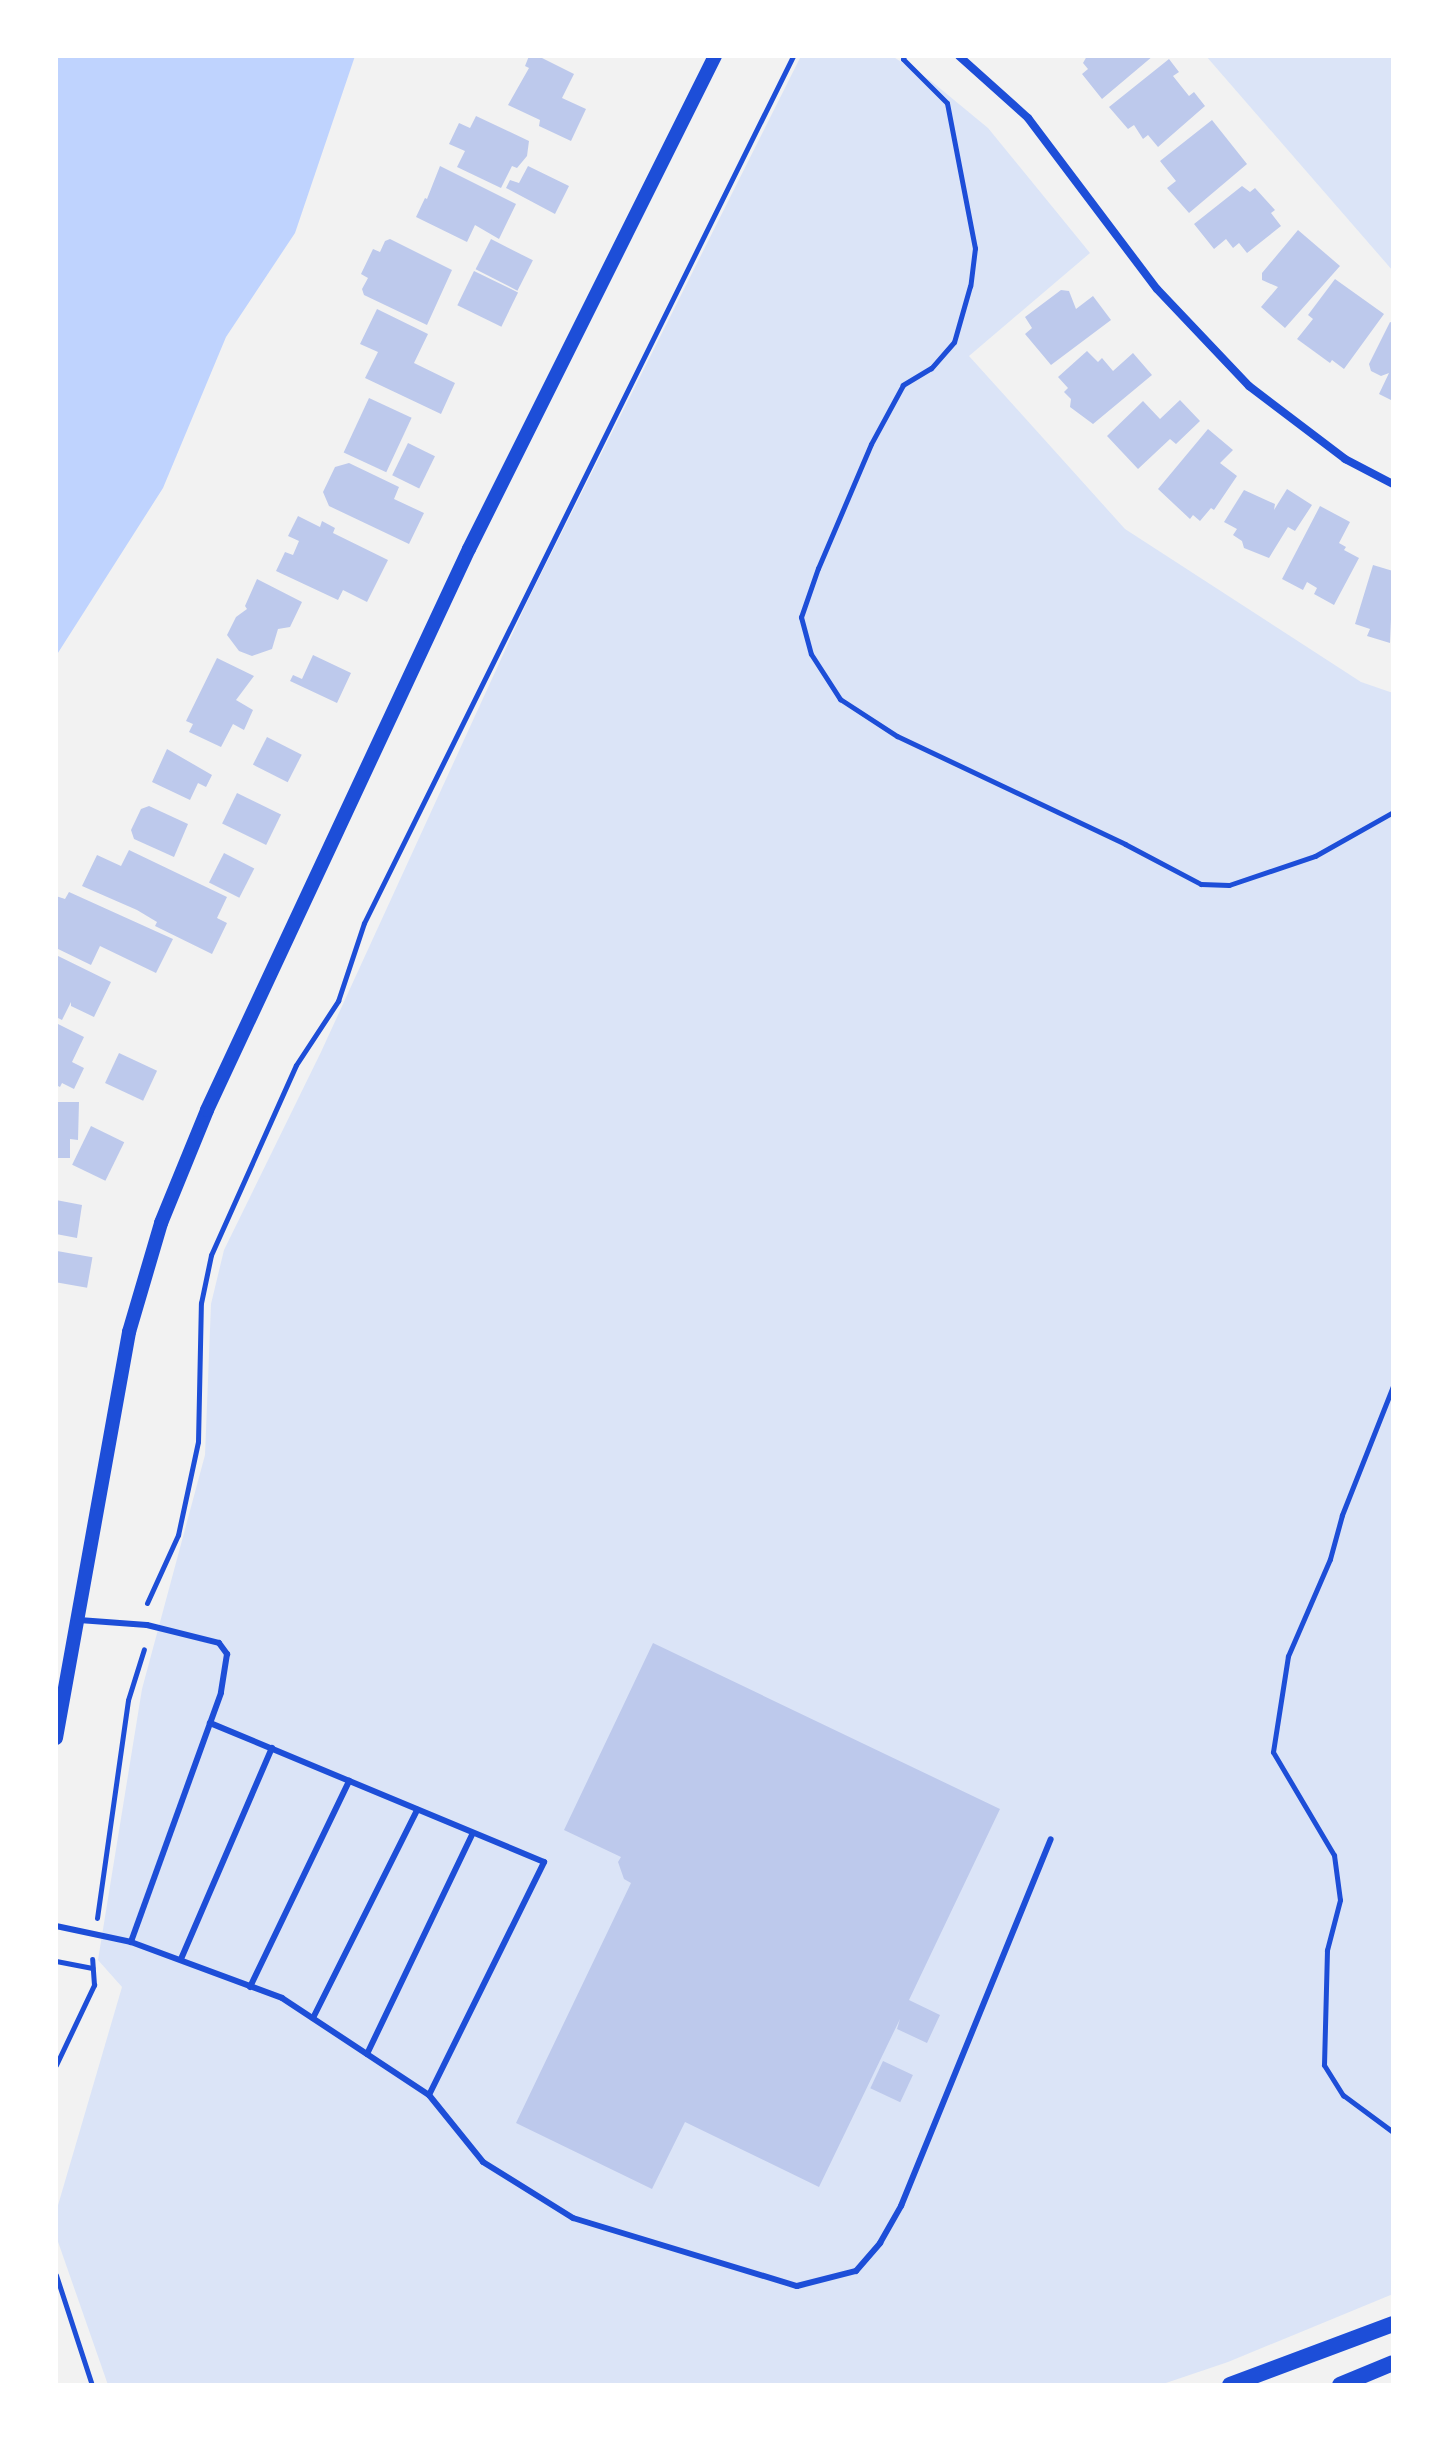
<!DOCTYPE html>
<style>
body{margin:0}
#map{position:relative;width:1449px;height:2441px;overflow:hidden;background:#f2f2f2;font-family:Signika,sans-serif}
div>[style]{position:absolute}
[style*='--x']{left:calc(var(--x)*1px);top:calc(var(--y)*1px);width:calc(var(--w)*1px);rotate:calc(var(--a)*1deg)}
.green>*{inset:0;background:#dbe4f7}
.water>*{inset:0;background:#bfd3fe}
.building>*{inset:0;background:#bdc9ec;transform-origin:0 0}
.path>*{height:5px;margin:-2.5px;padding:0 2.5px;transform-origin:2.5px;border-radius:2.5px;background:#1d4ed8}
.service>*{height:6px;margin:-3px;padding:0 3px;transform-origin:3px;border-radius:3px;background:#1d4ed8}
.minor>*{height:8px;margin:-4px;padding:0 4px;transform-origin:4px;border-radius:4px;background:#1d4ed8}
.tertiary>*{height:14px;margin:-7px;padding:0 7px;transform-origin:7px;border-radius:7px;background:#1d4ed8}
.secondary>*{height:16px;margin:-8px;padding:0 8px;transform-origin:8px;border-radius:8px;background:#1d4ed8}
span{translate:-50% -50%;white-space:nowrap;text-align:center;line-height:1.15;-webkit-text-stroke:7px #fff;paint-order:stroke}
.frame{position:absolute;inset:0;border:58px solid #fff;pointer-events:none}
</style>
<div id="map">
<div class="green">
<i style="clip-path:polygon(801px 56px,892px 56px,931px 81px,988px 128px,1090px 253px,969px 356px,1125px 529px,1361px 682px,1393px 693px,1393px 2294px,1228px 2362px,1160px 2385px,108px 2385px,56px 2236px,56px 2212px,122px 1987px,98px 1960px,142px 1689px,205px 1455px,211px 1304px,224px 1250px,321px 1052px,529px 598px)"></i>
<i style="clip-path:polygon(1206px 56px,1393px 56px,1393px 271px)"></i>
</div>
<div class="water">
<i style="clip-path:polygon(56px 56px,355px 56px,295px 233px,226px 337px,163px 488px,56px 656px)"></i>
</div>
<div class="building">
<i style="clip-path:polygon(529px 56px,538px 56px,574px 74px,562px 98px,586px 109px,571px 141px,539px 126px,540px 120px,508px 105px,529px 68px,525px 66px)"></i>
<i style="clip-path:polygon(1087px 56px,1153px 56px,1102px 99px,1082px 74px,1088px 69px,1083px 63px)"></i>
<i style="clip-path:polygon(1169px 59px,1179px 72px,1173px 76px,1189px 96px,1194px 92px,1205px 106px,1158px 147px,1148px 135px,1143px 139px,1134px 125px,1128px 129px,1109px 107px)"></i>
<i style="clip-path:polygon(476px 116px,529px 141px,527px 156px,517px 168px,512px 166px,501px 188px,457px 167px,465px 151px,449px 144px,459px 123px,470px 128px)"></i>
<i style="clip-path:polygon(1212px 120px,1247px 164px,1189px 213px,1167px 188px,1176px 181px,1160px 161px)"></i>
<i style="clip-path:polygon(440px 166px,516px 204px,499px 239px,475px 225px,467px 242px,416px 217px,425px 198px,427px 199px)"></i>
<i style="clip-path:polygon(528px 166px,569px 186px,555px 214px,506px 188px,510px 180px,519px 183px)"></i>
<i style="clip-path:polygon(1242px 186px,1250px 192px,1255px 188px,1275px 210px,1271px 213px,1281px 226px,1247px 253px,1239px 243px,1233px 248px,1226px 239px,1214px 249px,1194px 224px)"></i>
<i style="clip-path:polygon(1298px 230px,1340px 266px,1285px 328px,1261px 307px,1278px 287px,1262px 280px,1262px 273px)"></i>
<i style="clip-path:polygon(390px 239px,452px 270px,427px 325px,364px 295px,362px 289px,368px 278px,361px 274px,373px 249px,380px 252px,385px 241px)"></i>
<i style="left:491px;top:239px;width:47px;height:34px;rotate:27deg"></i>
<i style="left:474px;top:271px;width:49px;height:38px;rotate:26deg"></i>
<i style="clip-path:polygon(1335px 279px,1384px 314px,1344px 369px,1332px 360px,1330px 363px,1297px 339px,1313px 319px,1308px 315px)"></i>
<i style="clip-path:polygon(1061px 290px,1069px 291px,1076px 309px,1093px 296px,1111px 320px,1051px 365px,1025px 334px,1032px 328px,1025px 317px)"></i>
<i style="clip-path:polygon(377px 309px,428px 334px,414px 363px,455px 383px,441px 414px,365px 378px,378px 352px,360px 344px)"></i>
<i style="clip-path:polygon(1390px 322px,1393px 323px,1393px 401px,1379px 394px,1389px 373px,1381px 376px,1371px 371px,1369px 364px)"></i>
<i style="clip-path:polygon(1087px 351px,1098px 362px,1102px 358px,1113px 371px,1133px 353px,1152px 375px,1093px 424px,1070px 407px,1071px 399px,1064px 392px,1068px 388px,1058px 377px)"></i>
<i style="left:369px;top:398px;width:47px;height:60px;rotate:25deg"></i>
<i style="clip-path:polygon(1180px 400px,1200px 421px,1176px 444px,1170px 439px,1138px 469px,1107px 436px,1143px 401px,1160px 419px)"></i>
<i style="clip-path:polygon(1208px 429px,1233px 450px,1220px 463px,1237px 476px,1214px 510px,1211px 508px,1200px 521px,1193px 515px,1190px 519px,1158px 489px)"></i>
<i style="left:408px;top:443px;width:30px;height:36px;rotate:26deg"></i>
<i style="clip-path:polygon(349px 463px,399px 487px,394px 499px,424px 513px,409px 544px,329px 506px,323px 492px,335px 467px)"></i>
<i style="clip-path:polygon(1287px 489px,1312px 505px,1295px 531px,1288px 527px,1269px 558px,1244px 548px,1242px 541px,1233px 535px,1237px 529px,1224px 522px,1244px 490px,1275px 504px,1274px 510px)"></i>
<i style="clip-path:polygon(1320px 506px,1350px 522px,1339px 543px,1346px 547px,1344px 550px,1359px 558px,1334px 605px,1314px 594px,1317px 588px,1307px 582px,1303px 590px,1282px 579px)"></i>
<i style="clip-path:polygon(298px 516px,320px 527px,322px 521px,335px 528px,333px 533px,388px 560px,367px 602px,343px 590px,338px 600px,276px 571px,285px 552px,293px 555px,299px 541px,288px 536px)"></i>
<i style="clip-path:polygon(1373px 565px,1393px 571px,1390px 643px,1367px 636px,1370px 629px,1355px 624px)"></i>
<i style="clip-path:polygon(257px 579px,302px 602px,290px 627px,278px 629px,272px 649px,252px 656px,239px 651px,227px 635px,236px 617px,247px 609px,245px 606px)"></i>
<i style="clip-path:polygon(313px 655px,351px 673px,337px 703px,290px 681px,293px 675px,302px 679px)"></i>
<i style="clip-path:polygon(217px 658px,254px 676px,236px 700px,253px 710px,244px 730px,233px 724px,221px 747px,189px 732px,193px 724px,186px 721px)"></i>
<i style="left:267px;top:737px;width:39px;height:31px;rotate:27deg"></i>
<i style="clip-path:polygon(167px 749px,212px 775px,206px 787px,198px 783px,190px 800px,152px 782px)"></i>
<i style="left:237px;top:793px;width:49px;height:34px;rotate:26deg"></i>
<i style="clip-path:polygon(149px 806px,188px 824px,174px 857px,134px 839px,131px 830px,141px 809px)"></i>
<i style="clip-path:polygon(129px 850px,227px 897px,217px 918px,227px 923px,212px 954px,155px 926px,157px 922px,137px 910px,82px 886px,97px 855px,121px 866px)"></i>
<i style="left:224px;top:853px;width:34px;height:33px;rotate:27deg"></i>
<i style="clip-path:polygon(69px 892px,173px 939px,156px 973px,100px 946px,91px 965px,56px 948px,56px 896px,65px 899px)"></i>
<i style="clip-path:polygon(56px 955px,111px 982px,94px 1017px,71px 1006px,71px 1002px,62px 1020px,56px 1017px)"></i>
<i style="clip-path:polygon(56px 1023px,84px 1037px,72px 1062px,84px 1068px,74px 1089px,62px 1083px,60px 1087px,56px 1085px)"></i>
<i style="left:119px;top:1053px;width:42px;height:33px;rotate:25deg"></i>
<i style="clip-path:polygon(56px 1102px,79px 1102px,78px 1140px,70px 1139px,70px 1158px,56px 1158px)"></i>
<i style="left:91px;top:1126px;width:37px;height:43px;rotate:26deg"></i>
<i style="clip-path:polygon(56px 1200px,82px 1205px,77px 1238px,56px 1234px)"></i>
<i style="left:57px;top:1251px;width:36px;height:31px;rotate:10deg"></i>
<i style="clip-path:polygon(653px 1643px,1000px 1809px,909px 2000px,940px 2015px,927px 2043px,897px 2029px,900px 2019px,819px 2187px,685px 2122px,652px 2189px,516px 2123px,631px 1883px,624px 1879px,618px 1862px,621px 1857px,564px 1830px)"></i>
<i style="left:883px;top:2061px;width:33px;height:30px;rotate:25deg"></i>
</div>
<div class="path">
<i style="--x:904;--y:56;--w:3;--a:108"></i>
<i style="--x:903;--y:59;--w:62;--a:45"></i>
<i style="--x:947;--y:103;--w:148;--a:79.1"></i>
<i style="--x:975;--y:248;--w:38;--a:97"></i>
<i style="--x:970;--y:286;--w:58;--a:105.9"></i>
<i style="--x:954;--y:342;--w:35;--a:131"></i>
<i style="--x:931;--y:368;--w:33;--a:149"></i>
<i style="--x:903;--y:385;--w:67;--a:118.5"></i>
<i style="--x:871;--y:444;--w:135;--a:113.1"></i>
<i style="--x:818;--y:568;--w:52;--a:109.1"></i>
<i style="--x:801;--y:617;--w:38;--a:75"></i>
<i style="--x:811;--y:654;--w:54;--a:57.2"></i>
<i style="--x:840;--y:699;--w:68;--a:33"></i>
<i style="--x:897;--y:736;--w:252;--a:25.3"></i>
<i style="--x:1125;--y:844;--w:86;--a:27.8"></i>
<i style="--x:1201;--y:884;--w:28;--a:2"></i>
<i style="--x:1229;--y:885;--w:91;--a:-18.6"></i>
<i style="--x:1315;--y:856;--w:90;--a:-29.4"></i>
<i style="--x:1393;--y:1386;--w:139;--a:111.6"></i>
<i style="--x:1342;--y:1515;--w:46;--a:105.3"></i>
<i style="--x:1330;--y:1559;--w:106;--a:113.4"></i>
<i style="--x:1288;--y:1656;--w:97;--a:98.9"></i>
<i style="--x:1273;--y:1752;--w:120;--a:59.4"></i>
<i style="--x:1334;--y:1855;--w:45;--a:82.4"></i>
<i style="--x:1340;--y:1900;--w:52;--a:104.6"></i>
<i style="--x:1327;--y:1950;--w:115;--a:91.5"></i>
<i style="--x:1324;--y:2065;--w:36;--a:58"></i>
<i style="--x:1343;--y:2095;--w:62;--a:36.5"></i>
<i style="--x:147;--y:1603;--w:75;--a:-65.5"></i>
<i style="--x:178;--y:1535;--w:95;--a:-77.9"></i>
<i style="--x:198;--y:1442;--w:139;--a:-88.8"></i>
<i style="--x:201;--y:1303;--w:49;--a:-78.2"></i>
<i style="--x:211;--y:1255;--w:208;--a:-65.9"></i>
<i style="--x:296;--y:1065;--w:77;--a:-56.7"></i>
<i style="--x:338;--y:1001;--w:82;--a:-71.6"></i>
<i style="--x:364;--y:923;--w:967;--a:-63.67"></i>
<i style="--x:97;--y:1918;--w:220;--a:-81.9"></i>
<i style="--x:128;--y:1700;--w:53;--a:-72.6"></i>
<i style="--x:56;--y:1961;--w:37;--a:11"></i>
<i style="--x:56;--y:2065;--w:89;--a:-64.6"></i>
<i style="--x:94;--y:1985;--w:26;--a:-94"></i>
<i style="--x:56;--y:2275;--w:116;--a:71.9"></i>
</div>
<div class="service">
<i style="--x:79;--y:1620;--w:68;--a:4.2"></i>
<i style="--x:147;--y:1625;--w:74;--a:14"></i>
<i style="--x:219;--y:1643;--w:14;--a:54"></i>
<i style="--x:227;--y:1654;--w:39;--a:99"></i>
<i style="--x:221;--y:1693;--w:265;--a:109.9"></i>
<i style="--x:56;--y:1926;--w:77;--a:12"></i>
<i style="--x:131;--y:1942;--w:161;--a:20.3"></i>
<i style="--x:282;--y:1998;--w:176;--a:33.4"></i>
<i style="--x:429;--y:2095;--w:260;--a:-63.7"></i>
<i style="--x:544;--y:1862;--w:362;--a:-157.4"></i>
<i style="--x:181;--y:1959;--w:230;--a:-66.7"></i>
<i style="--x:250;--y:1987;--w:229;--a:-64.3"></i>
<i style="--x:313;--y:2018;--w:233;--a:-63.4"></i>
<i style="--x:367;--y:2054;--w:245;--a:-64.4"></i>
<i style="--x:429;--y:2095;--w:86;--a:51.1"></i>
<i style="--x:483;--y:2162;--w:106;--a:31.9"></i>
<i style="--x:573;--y:2218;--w:234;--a:16.9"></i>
<i style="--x:797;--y:2286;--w:61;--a:-14.3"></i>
<i style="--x:856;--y:2271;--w:37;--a:-49"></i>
<i style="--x:880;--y:2243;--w:43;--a:-60.4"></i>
<i style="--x:901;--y:2206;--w:396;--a:-67.8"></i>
</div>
<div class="minor">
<i style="--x:959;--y:56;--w:93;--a:41.9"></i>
<i style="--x:1028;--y:118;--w:214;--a:53"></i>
<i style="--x:1157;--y:289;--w:134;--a:46.5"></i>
<i style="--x:1249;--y:386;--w:121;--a:37.2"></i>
<i style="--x:1345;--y:459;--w:54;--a:27.5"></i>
</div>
<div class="tertiary">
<i style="--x:56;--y:1738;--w:413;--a:-79.8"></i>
<i style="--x:129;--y:1332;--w:114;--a:-73.6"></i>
<i style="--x:161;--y:1223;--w:122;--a:-67.8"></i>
<i style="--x:207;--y:1110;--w:619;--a:-64.97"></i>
<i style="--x:469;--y:549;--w:551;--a:-63.48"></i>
</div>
<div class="secondary">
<i style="--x:1230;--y:2385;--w:174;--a:-20.5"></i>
<i style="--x:1340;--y:2385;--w:57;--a:-22.5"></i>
</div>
<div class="frame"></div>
</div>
